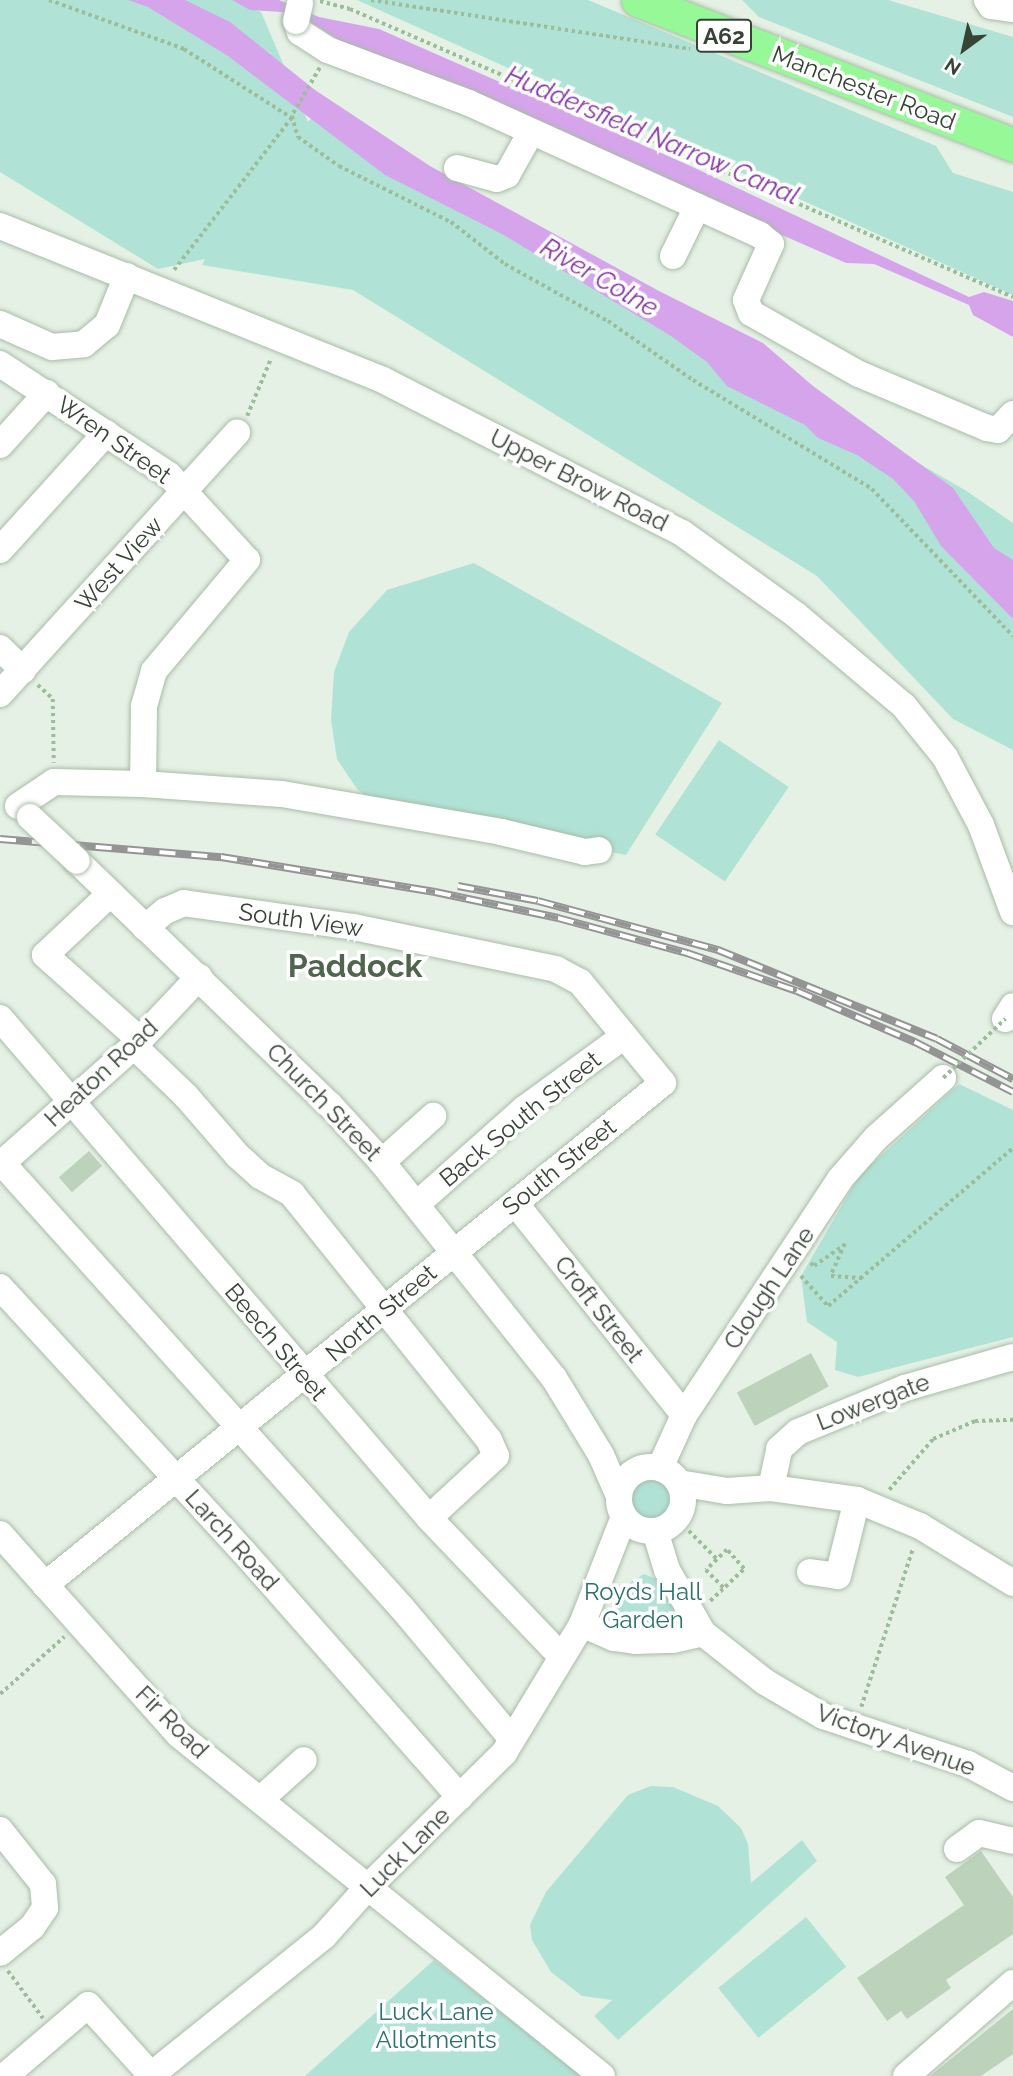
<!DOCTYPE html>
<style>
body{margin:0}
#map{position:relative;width:1013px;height:2076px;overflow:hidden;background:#e5f1e5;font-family:Raleway,sans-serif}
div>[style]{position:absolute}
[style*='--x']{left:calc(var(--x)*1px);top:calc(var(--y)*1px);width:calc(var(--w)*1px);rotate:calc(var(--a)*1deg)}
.green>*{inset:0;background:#b0e3d6;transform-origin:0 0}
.round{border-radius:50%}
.water>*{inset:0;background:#d6a4eb}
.building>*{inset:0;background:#bdd2bb;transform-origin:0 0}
.path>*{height:3.5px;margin-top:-1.75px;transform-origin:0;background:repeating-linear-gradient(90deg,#9cbd9a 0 3.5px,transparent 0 7px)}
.roads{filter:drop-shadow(0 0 2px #a9bca8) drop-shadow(0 0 2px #a9bca8)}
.minor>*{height:26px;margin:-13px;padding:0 13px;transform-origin:13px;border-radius:13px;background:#fff}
.minor>.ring{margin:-13px;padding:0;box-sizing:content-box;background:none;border:26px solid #fff;border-radius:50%}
.major>*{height:33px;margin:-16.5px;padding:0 16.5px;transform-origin:16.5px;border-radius:16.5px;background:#97f898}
.rail>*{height:8px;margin-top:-4px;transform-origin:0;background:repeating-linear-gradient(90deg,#fff 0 16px,#949494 0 32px);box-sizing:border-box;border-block:2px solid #949494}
.path-bridge>*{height:3.5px;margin-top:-1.75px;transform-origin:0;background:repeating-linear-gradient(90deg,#9cbd9a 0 3.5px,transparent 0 7px)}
.bridges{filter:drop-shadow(0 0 2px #a9bca8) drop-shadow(0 0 2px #a9bca8)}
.minor-bridge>*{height:26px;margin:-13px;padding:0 13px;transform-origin:13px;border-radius:13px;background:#fff}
span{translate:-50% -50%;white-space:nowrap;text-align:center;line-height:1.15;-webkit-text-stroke:7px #fff;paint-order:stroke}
.shield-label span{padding:2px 5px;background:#fff;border:2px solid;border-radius:5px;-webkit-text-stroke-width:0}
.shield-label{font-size:23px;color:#364335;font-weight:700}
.street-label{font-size:24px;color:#364335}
.park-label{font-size:24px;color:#2c716b}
.water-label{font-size:26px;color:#8735a7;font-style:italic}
.district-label{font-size:32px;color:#4f654d;font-weight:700}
.north{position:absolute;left:929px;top:14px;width:70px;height:70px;-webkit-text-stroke:5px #fff;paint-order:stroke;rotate:213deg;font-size:19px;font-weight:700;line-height:28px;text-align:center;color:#364335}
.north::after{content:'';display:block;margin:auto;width:24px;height:32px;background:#364335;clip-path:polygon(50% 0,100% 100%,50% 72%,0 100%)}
</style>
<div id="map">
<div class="green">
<i style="clip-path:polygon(0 0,232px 0,261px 12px,308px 122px,313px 116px,965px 490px,1013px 523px,1013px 750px,953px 719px,817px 576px,353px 290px,202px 265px,205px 259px,158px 269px,0 172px)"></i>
<i style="clip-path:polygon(357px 0,588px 0,936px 146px,953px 173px,1013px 192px,1013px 295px)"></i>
<i style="clip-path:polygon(742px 0,888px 0,1013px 37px,1013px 117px,759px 17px)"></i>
<i style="clip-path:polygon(474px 563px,722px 703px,626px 855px,378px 805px,357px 789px,337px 759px,331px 720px,334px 672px,349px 632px,387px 590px)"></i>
<i style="left:719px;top:740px;width:84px;height:114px;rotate:34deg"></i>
<i style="clip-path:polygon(959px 1084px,1013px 1110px,1013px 1337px,858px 1377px,835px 1370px,837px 1342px,807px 1322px,801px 1276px,859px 1176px)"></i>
<i class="round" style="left:629px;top:1479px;width:42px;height:42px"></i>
<i style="clip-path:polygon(644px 1574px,656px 1579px,681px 1621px,658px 1628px,629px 1630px,603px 1622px,628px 1584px)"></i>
<i style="clip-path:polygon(651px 1786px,673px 1787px,718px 1806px,741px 1828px,748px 1844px,751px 1883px,802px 1840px,817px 1861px,618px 2040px,594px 2016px,612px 2000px,582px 1996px,551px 1972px,532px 1940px,530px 1925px,546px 1892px,628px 1795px)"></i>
<i style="left:806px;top:1917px;width:64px;height:113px;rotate:51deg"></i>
<i style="clip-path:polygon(434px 1960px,583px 2076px,305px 2076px)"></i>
</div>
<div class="water">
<i style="clip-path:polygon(128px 0,185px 0,230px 22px,315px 90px,430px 166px,659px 291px,763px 343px,813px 386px,953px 488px,994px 548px,1013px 560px,1013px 619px,941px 546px,914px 501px,893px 479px,857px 455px,818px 438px,805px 425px,727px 386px,707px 362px,671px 336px,502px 234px,385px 175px,228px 56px,148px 7px)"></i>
<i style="clip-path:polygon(232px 0,279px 0,319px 17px,379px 29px,684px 163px,969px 297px,984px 292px,1013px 301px,1013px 337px,973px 315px,969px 305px,874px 264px,846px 263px,830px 256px,345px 44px,315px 25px,282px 12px,250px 10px)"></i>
</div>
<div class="building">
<i style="left:89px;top:1151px;width:20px;height:40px;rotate:49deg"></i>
<i style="left:811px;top:1353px;width:38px;height:84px;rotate:62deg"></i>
<i style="clip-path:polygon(981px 1851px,1013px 1897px,1013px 1934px,946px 1980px,951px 1988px,907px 2019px,901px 2011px,887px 2021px,857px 1978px,964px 1905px,945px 1877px)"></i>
<i style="clip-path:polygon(1013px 2009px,1013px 2054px,981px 2076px,930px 2076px)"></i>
</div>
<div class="path">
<i style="--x:49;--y:0;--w:144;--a:19.9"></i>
<i style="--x:184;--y:49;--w:128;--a:32.6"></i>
<i style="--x:292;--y:118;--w:195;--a:127.7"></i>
<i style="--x:371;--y:0;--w:323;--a:8.7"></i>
<i style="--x:320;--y:1;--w:31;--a:15"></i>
<i style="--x:350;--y:9;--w:723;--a:23.48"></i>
<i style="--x:320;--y:68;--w:56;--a:120.3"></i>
<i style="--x:292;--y:116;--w:22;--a:74"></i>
<i style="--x:298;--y:137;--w:50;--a:35.3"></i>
<i style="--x:339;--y:166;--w:125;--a:26.6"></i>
<i style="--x:451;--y:222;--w:68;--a:37.9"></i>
<i style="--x:505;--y:264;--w:118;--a:29"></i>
<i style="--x:608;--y:321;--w:103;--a:34.8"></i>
<i style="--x:693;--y:380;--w:210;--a:31.3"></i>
<i style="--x:872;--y:489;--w:204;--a:46.2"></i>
<i style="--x:247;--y:416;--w:63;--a:-67.5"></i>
<i style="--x:38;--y:685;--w:21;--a:43"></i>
<i style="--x:53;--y:699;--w:64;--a:89.1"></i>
<i style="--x:811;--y:1263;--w:4;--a:45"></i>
<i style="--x:814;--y:1266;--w:38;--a:-35"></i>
<i style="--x:845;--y:1244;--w:35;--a:114"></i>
<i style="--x:831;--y:1276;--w:32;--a:4"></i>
<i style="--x:801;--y:1276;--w:40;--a:48"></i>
<i style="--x:828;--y:1306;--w:243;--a:-40.5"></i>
<i style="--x:889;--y:1490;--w:67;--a:-49.2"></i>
<i style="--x:933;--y:1439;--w:46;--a:-23.2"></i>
<i style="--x:975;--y:1421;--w:38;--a:-2"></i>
<i style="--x:689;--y:1531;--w:40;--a:45"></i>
<i style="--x:710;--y:1601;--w:47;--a:-43.3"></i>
<i style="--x:744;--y:1569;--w:25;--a:-132"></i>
<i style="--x:727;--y:1550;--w:29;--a:136"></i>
<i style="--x:706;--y:1570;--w:25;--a:45"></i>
<i style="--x:0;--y:1694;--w:86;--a:-41.7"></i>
<i style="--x:861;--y:1707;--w:167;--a:-71.9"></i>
<i style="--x:8;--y:1971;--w:59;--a:53.3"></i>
</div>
<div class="roads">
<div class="minor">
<i style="--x:987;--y:0;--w:7;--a:56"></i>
<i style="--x:991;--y:6;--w:22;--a:8"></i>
<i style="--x:296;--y:21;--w:12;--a:70"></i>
<i style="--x:300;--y:32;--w:33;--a:33"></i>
<i style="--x:328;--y:50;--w:151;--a:20.6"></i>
<i style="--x:469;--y:103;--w:320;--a:24.4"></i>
<i style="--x:760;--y:235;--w:14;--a:39"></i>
<i style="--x:771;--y:244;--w:61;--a:114.1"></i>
<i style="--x:746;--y:300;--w:14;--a:69"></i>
<i style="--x:751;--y:313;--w:124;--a:29.5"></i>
<i style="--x:859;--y:374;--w:139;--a:22.9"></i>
<i style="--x:987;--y:428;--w:11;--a:10"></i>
<i style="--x:998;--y:430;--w:22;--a:-47"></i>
<i style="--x:457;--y:168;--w:41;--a:15.4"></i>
<i style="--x:497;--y:179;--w:11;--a:-22"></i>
<i style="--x:507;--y:175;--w:49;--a:-60.8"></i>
<i style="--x:0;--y:226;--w:413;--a:21.9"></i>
<i style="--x:383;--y:380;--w:336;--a:27.1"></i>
<i style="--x:682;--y:533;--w:140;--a:35.7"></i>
<i style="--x:796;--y:615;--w:141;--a:40.1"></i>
<i style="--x:904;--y:706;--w:65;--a:51.2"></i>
<i style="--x:945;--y:757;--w:77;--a:62.1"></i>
<i style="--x:981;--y:825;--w:93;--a:69.8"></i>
<i style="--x:673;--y:256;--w:55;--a:-63.9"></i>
<i style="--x:0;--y:324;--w:57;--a:23.9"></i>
<i style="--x:52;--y:347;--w:32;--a:-5"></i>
<i style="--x:84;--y:344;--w:30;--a:-40"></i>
<i style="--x:107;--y:325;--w:53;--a:-67.8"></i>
<i style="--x:0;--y:364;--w:202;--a:33.3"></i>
<i style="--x:169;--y:475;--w:115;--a:47.5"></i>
<i style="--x:247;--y:560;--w:145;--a:130"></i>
<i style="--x:154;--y:671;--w:37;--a:106"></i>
<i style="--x:144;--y:707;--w:77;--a:90.7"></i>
<i style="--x:0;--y:445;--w:70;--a:-47.9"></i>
<i style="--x:0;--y:550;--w:158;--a:-47.8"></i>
<i style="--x:0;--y:648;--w:32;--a:44"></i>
<i style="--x:0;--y:694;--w:353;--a:-47.8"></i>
<i style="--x:18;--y:806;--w:43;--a:-33.7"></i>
<i style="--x:54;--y:782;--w:89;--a:1.3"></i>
<i style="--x:143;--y:784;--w:139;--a:4.1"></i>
<i style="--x:282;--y:794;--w:222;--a:9.8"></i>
<i style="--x:501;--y:832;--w:86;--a:13.4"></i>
<i style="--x:585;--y:852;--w:14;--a:-8"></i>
<i style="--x:77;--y:861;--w:351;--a:44"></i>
<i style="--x:330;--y:1105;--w:77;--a:47.6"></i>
<i style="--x:382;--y:1162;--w:276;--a:51.5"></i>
<i style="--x:554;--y:1378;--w:90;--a:58.6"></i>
<i style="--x:601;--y:1455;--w:45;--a:66.3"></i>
<i style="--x:110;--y:894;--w:89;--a:136.8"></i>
<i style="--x:45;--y:955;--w:127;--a:41.8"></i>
<i style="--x:0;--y:1018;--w:659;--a:49.37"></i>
<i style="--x:429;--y:1518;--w:192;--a:46.3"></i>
<i style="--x:1005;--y:1019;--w:15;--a:-58"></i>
<i style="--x:134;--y:1046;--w:72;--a:43.9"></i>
<i style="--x:186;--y:1096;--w:79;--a:49.1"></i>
<i style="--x:238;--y:1156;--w:30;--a:42"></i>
<i style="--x:260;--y:1176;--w:37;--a:29"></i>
<i style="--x:292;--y:1194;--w:315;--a:51.3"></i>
<i style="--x:489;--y:1440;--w:17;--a:66"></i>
<i style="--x:496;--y:1456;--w:91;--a:137.2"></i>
<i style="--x:382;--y:1162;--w:69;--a:-42"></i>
<i style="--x:2;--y:1163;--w:598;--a:48.05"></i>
<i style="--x:402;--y:1608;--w:171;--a:50"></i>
<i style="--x:0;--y:1165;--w:179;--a:-41.6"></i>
<i style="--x:134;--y:1046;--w:95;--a:-46.7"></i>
<i style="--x:515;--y:1203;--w:271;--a:51.4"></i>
<i style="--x:417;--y:1204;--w:143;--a:-41.6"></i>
<i style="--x:524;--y:1109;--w:124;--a:-36.1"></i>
<i style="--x:0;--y:1287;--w:359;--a:47.4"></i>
<i style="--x:243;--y:1551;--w:328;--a:48.6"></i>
<i class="ring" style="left:619px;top:1467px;width:38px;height:38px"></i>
<i style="--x:660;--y:1468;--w:58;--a:-65.6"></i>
<i style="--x:684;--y:1415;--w:283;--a:-56.5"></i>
<i style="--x:840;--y:1179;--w:55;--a:-48.7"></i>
<i style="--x:876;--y:1138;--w:90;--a:-41.8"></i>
<i style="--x:679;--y:1483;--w:49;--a:9.5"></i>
<i style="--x:727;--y:1491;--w:44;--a:-3.9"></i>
<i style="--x:771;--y:1488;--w:87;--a:7.9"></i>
<i style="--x:857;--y:1500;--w:68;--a:22.4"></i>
<i style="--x:920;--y:1526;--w:109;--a:31.5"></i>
<i style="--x:771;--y:1488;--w:40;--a:-78"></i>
<i style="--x:779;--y:1449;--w:25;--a:-42"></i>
<i style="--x:798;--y:1432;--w:116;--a:-22.4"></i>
<i style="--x:905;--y:1388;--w:112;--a:-16"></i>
<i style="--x:655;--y:1531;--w:41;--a:72.9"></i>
<i style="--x:667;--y:1570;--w:73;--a:60.3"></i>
<i style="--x:703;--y:1633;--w:79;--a:38.3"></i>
<i style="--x:765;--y:1682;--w:67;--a:30.4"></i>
<i style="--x:823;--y:1716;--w:153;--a:18.3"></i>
<i style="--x:968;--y:1764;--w:51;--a:28.1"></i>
<i style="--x:0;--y:1534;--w:269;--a:48.3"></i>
<i style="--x:179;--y:1735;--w:543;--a:38.87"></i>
<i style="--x:810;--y:1572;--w:28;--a:8"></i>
<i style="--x:838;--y:1576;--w:78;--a:-76"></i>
<i style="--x:45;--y:1585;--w:796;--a:-39.09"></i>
<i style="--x:663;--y:1083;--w:131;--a:-129.4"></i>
<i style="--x:580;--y:982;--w:27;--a:-152"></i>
<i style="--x:556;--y:969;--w:206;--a:-168.3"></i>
<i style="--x:354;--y:927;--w:172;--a:-172"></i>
<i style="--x:184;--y:903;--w:21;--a:157"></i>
<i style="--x:165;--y:911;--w:26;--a:140"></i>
<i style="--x:582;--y:1624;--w:35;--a:24"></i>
<i style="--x:614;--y:1638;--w:21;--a:8"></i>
<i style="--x:635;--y:1641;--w:38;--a:-2"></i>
<i style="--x:673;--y:1640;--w:31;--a:-13"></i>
<i style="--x:260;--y:1800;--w:59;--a:-42.3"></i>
<i style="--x:0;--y:1830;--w:69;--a:51.5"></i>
<i style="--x:43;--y:1884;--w:24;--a:85"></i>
<i style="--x:45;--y:1908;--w:23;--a:124"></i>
<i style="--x:32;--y:1927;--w:41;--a:140.9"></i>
<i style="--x:957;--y:1849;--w:27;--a:-36"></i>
<i style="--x:979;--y:1833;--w:35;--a:13"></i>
<i style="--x:5;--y:2076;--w:109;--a:-40.5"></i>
<i style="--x:88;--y:2005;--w:94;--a:48"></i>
<i style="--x:150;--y:2076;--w:223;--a:-38.8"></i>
<i style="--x:324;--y:1936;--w:63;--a:-48.2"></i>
<i style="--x:366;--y:1889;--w:194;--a:-44.6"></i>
<i style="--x:504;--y:1753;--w:151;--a:-58.8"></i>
<i style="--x:582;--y:1624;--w:115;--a:-68.6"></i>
<i style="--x:906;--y:2076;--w:142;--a:-41"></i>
</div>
<div class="major">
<i style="--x:638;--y:0;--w:402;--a:21.1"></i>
</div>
</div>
<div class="rail">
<i style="--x:0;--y:839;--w:222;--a:4.7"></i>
<i style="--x:221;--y:857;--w:217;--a:9.3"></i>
<i style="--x:435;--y:892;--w:126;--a:11.9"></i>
<i style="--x:558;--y:918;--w:134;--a:15.2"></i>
<i style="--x:687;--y:953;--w:116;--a:19.1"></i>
<i style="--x:797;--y:991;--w:129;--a:23.4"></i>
<i style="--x:915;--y:1042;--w:110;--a:27"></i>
<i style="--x:458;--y:886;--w:81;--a:10.6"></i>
<i style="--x:538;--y:901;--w:187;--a:15.2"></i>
<i style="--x:718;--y:950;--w:236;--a:22.1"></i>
<i style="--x:937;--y:1039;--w:86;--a:27.8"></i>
</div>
<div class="path-bridge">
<i style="--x:943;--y:1078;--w:86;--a:-43.6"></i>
</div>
<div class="bridges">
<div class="minor-bridge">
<i style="--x:296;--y:21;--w:18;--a:-77"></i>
<i style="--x:30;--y:817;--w:64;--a:43.1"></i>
</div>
</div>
<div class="shield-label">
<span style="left:724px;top:36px">A62</span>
</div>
<div class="street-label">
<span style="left:864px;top:88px;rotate:21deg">Manchester Road</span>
<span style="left:114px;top:440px;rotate:35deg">Wren Street</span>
<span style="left:579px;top:480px;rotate:27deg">Upper Brow Road</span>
<span style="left:119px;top:564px;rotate:-48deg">West View</span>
<span style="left:301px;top:920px;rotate:8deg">South View</span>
<span style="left:101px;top:1073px;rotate:-43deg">Heaton Road</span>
<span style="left:324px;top:1102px;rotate:46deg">Church Street</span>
<span style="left:520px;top:1119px;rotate:-39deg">Back South Street</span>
<span style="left:559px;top:1167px;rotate:-39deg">South Street</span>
<span style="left:769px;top:1288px;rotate:-56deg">Clough Lane</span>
<span style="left:599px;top:1309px;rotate:52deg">Croft Street</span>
<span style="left:381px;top:1313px;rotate:-40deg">North Street</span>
<span style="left:276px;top:1342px;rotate:50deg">Beech Street</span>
<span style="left:873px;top:1402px;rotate:-21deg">Lowergate</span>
<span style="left:232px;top:1540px;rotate:48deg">Larch Road</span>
<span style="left:172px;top:1722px;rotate:45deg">Fir Road</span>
<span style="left:896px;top:1740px;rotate:20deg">Victory Avenue</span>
<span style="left:405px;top:1852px;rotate:-45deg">Luck Lane</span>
</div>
<div class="park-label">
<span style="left:643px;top:1606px">Royds Hall<br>Garden</span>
<span style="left:436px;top:2026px">Luck Lane<br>Allotments</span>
</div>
<div class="water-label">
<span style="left:652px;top:136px;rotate:23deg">Huddersfield Narrow Canal</span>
<span style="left:599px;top:278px;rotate:30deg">River Colne</span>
</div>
<div class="district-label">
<span style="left:355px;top:966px">Paddock</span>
</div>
<div class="north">N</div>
</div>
